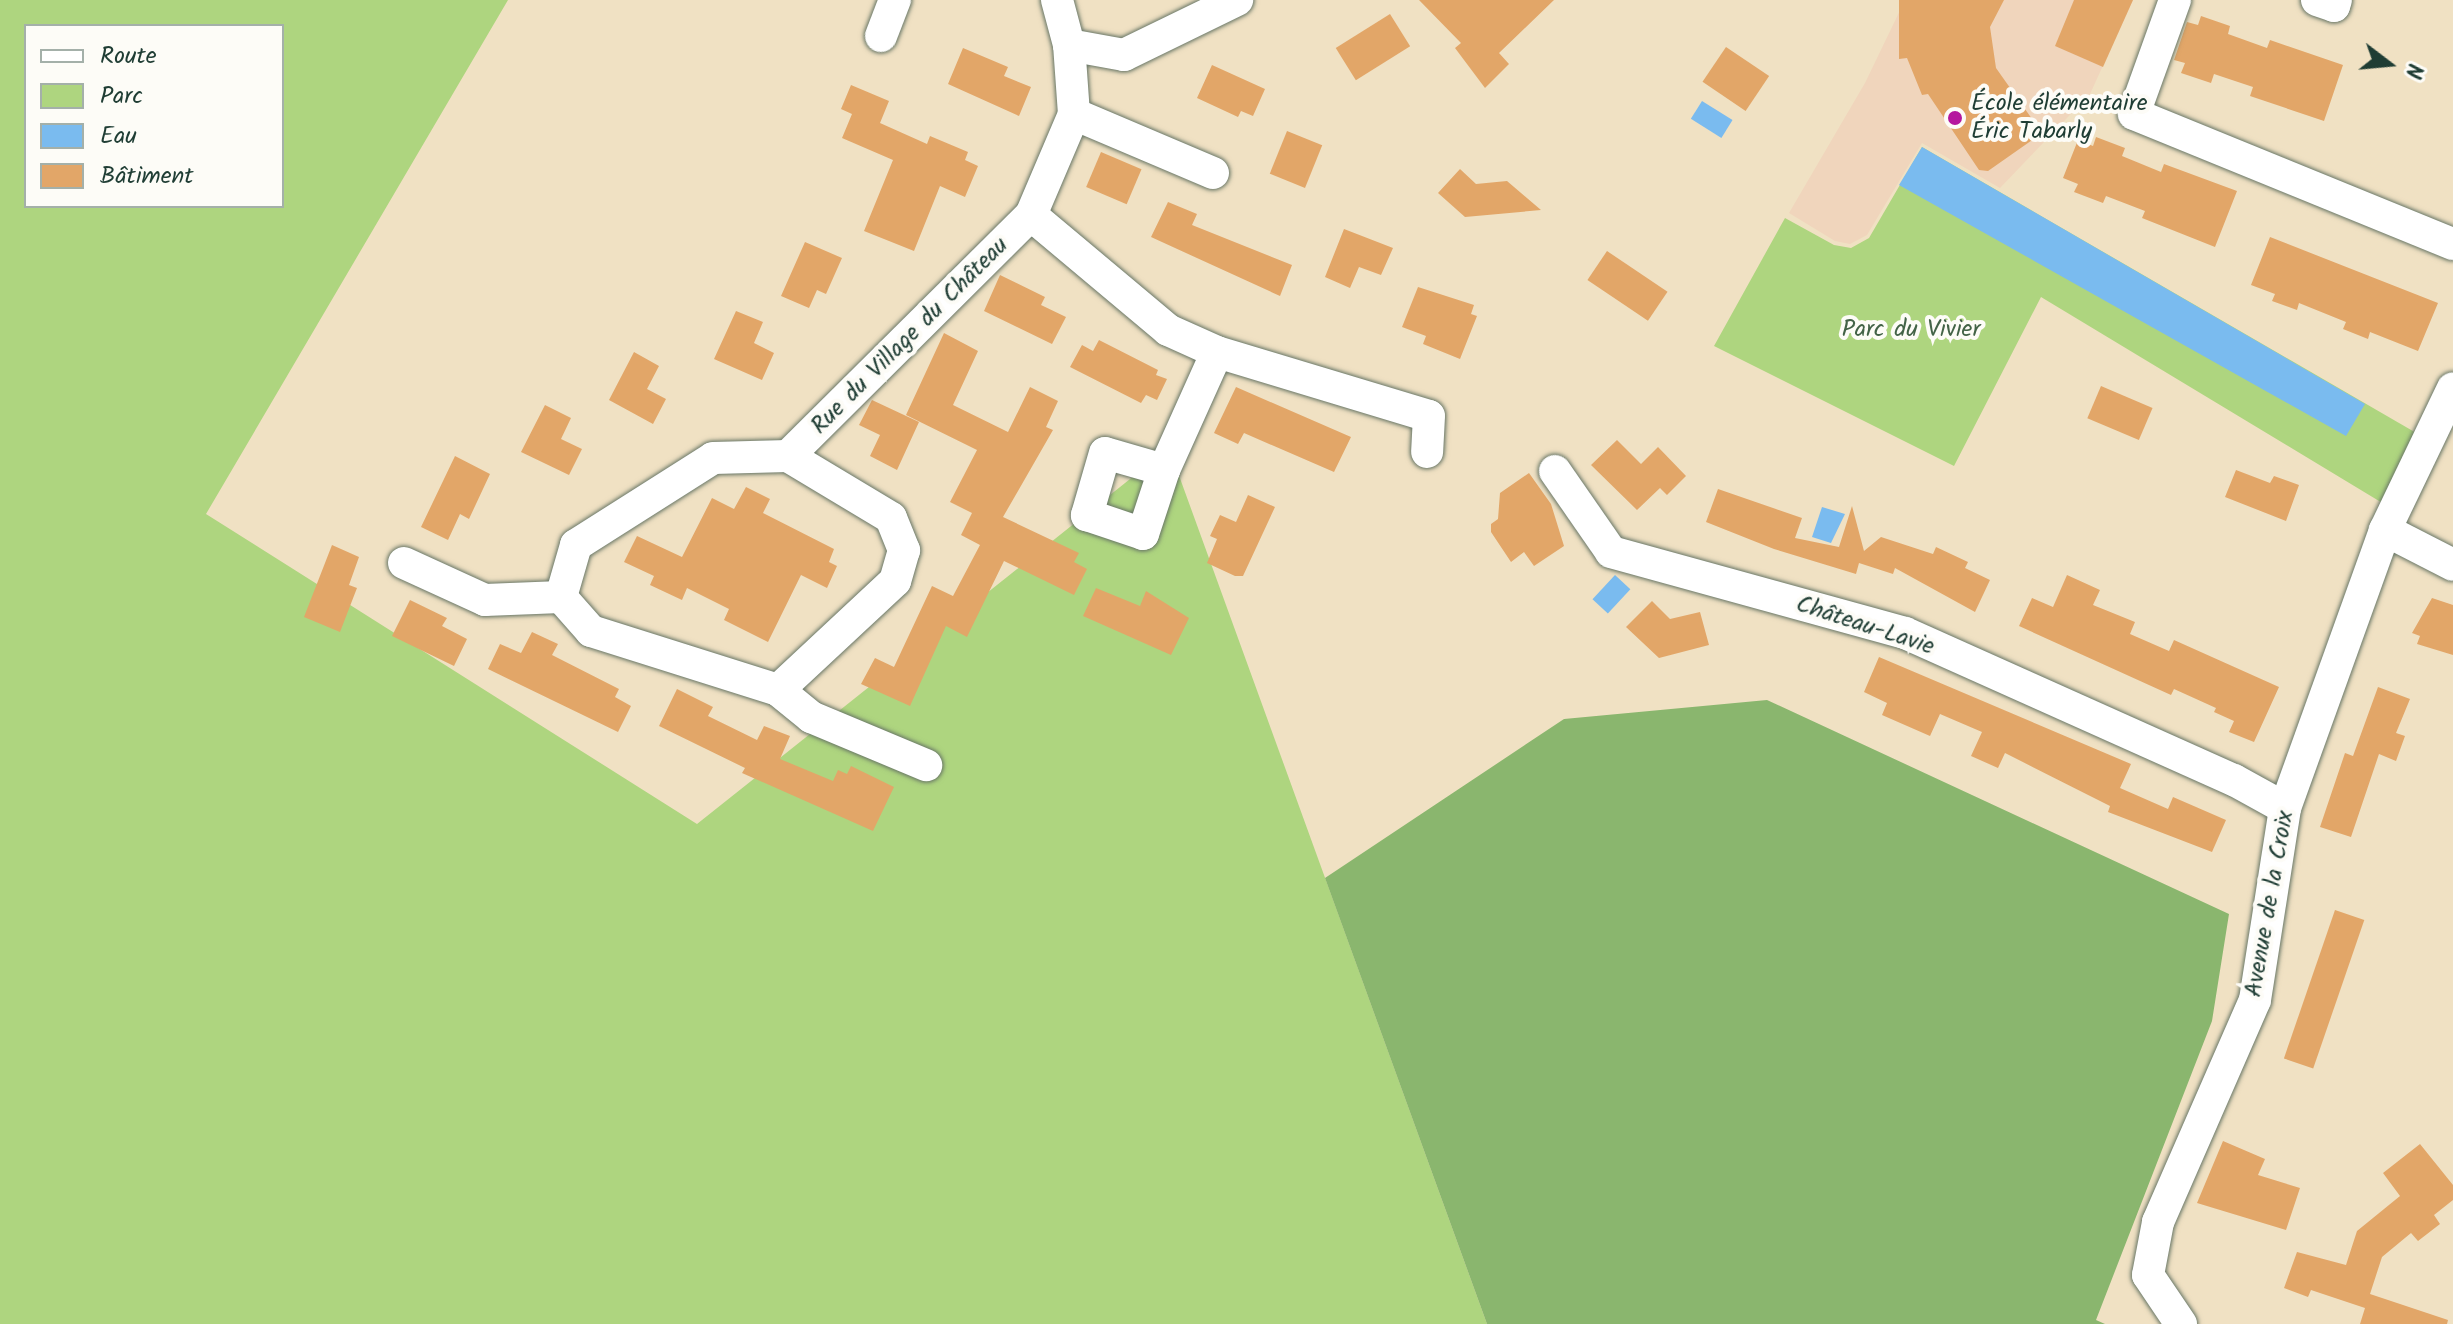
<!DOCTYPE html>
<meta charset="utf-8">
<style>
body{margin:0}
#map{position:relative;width:2453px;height:1324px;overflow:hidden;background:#f0e1c3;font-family:Kalam,sans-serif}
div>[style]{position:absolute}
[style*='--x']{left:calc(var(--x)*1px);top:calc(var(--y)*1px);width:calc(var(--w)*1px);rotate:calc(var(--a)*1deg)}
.built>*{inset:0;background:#f0d5bc}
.green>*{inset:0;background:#aed57f}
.forest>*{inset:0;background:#8ab66e}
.water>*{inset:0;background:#7abbef;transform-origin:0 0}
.building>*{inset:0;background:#e2a668;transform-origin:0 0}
.roads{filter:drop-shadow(0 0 2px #687666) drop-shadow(0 0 2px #687666)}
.minor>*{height:32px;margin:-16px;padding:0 16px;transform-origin:16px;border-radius:16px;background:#fff}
.dots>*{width:22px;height:22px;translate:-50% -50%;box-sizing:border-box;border:4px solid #fdfcf7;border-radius:50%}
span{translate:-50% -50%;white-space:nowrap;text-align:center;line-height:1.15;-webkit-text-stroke:8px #fdfcf7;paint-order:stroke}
.poi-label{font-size:24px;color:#1f3d34}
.left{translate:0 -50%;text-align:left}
.park-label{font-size:24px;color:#436347}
.street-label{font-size:24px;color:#1f3d34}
.legend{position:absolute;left:24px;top:24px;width:260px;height:184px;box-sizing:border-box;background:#fdfcf7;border:2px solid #a4b0a9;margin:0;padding:10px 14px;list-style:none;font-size:24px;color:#1f3d34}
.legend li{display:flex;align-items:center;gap:16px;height:40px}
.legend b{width:40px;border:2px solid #a4b0a9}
.north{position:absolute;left:2349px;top:24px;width:80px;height:80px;-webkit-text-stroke:6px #fdfcf7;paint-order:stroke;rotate:106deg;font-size:22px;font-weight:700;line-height:32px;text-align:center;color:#1f3d34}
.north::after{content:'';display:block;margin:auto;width:28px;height:36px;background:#1f3d34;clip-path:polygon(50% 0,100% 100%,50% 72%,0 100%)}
</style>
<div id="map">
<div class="built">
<i style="clip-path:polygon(1905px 0,2133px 0,2090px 94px,2000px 188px,1922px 143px,1867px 235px,1850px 244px,1835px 241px,1789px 213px,1865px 83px)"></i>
</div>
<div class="green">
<i style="clip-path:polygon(evenodd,0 0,508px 0,206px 514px,697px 824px,1169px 448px,1487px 1324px,0 1324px,0 0,26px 26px,282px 26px,282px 206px,26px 206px,26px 26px)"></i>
<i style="clip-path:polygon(1922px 147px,2418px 434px,2384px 504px,2041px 297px,1954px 466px,1714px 346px,1785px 218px,1834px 245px,1851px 248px,1869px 238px)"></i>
</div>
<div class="forest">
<i style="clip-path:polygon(1767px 700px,2229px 914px,2212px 1021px,2096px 1320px,2105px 1324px,1487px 1324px,1325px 878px,1564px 719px)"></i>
</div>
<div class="water">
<i style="left:1702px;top:101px;width:36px;height:21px;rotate:32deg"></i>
<i style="clip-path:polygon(1922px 147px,2365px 404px,2346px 436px,1899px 185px)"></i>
<i style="clip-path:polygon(1822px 507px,1845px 514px,1831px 543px,1812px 537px)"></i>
<i style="left:1615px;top:575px;width:21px;height:33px;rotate:43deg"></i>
</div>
<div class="building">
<i style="clip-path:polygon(1419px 0,1554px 0,1499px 53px,1509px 64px,1485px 88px,1455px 48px,1461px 43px)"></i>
<i style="clip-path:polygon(1899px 0,2004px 0,1990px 27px,1996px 68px,2042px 133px,1988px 171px,1979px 170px,1928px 94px,1922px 95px,1907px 58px,1899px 59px)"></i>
<i style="clip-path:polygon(2074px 0,2133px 0,2103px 67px,2055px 46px)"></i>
<i style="left:1390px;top:14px;width:38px;height:64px;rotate:58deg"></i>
<i style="clip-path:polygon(2201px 16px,2230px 26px,2228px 34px,2267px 48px,2270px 40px,2343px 65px,2324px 121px,2250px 96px,2253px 87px,2214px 74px,2211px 83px,2181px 73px,2185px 63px,2174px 60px,2187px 22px,2198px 25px)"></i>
<i style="left:1726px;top:47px;width:52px;height:42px;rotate:34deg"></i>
<i style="clip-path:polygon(963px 48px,1008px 67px,1004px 76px,1031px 87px,1019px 116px,948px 84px)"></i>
<i style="clip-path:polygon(1212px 65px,1265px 89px,1253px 116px,1241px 111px,1238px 117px,1197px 98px)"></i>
<i style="clip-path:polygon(851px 85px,889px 101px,880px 123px,927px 144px,930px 136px,968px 152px,965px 160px,978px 166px,965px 197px,940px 186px,914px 251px,864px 231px,893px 160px,842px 138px,852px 114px,841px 109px)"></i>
<i style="left:1287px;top:131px;width:38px;height:46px;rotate:22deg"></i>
<i style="clip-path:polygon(2096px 137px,2125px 148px,2122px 156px,2161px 172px,2164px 164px,2237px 191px,2215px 247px,2142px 218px,2145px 211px,2106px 196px,2103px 203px,2074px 192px,2078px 184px,2063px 178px,2078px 140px,2093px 146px)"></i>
<i style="left:1101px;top:152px;width:44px;height:38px;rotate:23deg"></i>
<i style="clip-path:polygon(1460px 169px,1476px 184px,1507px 181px,1541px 210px,1465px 217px,1438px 193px)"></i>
<i style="clip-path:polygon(1168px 202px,1197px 214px,1192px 225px,1292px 265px,1280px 296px,1151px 237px)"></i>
<i style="clip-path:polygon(1344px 229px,1393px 248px,1381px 275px,1359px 267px,1350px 288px,1325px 277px)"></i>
<i style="clip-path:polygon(2270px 237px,2438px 303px,2418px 351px,2370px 332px,2368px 339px,2343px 329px,2346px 322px,2299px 303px,2297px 310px,2272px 301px,2275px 294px,2251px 285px)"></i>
<i style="clip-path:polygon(805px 242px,842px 258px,826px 294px,817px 290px,809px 308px,781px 296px)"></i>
<i style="left:1607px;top:251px;width:73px;height:35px;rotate:34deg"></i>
<i style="clip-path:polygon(1000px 275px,1045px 297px,1041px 305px,1066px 317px,1052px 344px,984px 311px)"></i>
<i style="clip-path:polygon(1418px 287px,1474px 305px,1471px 314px,1477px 316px,1460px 359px,1423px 344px,1426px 336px,1402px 327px)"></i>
<i style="clip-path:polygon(736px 311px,763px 322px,754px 343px,774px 353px,762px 380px,714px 359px)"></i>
<i style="clip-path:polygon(944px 333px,978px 351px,953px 405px,1008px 432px,1030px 387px,1058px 401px,1046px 427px,1053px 430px,1003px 517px,1079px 553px,1074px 562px,1087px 569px,1074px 595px,1004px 561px,967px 637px,946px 626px,910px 706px,861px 684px,875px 658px,894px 667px,932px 586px,953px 596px,980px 545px,961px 535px,972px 513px,950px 502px,977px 450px,906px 415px)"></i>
<i style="clip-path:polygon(1099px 340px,1158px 370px,1156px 375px,1167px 379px,1157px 400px,1146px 395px,1141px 403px,1070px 367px,1082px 345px,1093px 351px)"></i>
<i style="clip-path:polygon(634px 352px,659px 366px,647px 389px,666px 399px,653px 424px,609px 400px)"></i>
<i style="left:2101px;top:386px;width:56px;height:35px;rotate:23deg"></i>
<i style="clip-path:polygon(1236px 387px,1351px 437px,1334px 472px,1244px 433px,1238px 444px,1214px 433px)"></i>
<i style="clip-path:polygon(872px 400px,919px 422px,897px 470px,870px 456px,880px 435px,859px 425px)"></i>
<i style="clip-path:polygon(545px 405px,571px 418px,561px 439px,582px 449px,569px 475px,521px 452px)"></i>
<i style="clip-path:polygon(1617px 440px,1641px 464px,1658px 447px,1686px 476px,1667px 495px,1660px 488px,1637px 510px,1591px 465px)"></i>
<i style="clip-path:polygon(455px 456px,490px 474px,469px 519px,460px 514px,448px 540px,421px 527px)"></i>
<i style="clip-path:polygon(2236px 470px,2270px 483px,2274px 476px,2299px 485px,2286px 521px,2225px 497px)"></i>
<i style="clip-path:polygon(1529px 473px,1551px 504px,1564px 546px,1534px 566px,1524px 552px,1511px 562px,1491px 532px,1491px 524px,1498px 519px,1500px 493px)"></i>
<i style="clip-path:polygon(746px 487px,770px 499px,763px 513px,834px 549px,829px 562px,837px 566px,827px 588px,801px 575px,768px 642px,724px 620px,729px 609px,687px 588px,682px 600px,650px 585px,654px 576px,624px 562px,637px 536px,682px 557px,712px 498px,734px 509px)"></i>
<i style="clip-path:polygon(1718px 489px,1802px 518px,1795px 538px,1839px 547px,1852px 506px,1864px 551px,1881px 537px,1933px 554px,1936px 547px,1968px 562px,1965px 568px,1990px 580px,1975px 612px,1895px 568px,1893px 574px,1859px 563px,1856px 574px,1774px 549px,1706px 522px)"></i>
<i style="clip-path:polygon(1248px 495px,1275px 507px,1243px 576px,1235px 576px,1207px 563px,1217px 539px,1210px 536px,1220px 515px,1236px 522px)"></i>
<i style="clip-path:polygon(332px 545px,359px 557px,349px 585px,357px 588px,340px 632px,304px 617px)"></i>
<i style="clip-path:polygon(2067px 575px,2100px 590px,2093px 605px,2135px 622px,2130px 634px,2169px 651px,2174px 640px,2279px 687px,2254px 742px,2229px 732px,2234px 721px,2214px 712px,2216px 708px,2174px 689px,2171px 695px,2019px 626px,2032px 598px,2053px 607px)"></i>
<i style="clip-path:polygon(1096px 588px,1140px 606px,1146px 591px,1189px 618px,1171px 655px,1083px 616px)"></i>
<i style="clip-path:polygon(2432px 598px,2453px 605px,2453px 655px,2417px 644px,2420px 636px,2412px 633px)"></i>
<i style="clip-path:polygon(410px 600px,447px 618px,442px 626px,467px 639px,454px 666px,392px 636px)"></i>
<i style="clip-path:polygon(1652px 601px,1670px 619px,1700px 612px,1709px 645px,1659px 658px,1626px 627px)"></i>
<i style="clip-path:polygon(532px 632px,558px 644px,552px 655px,619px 689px,615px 697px,631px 706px,618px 732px,488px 669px,500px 644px,521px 653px)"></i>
<i style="clip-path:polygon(1879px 657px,2131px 764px,2120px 788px,2168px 809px,2173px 797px,2226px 820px,2212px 852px,2108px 812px,2110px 806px,2005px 753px,1998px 768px,1971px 756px,1982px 732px,1940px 714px,1930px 736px,1882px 715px,1887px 703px,1864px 692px)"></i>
<i style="clip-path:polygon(2378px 687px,2410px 699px,2396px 733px,2405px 736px,2396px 761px,2379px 754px,2351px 837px,2320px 827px,2345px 753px,2353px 756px)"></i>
<i style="clip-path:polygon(677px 689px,713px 707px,708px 716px,757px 740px,764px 726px,790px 736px,780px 759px,833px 781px,838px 770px,847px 774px,851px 766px,894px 787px,873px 831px,742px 773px,745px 768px,659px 726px)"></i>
<i style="left:2335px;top:910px;width:31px;height:157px;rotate:19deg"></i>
<i style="clip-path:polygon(2223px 1141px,2265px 1159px,2258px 1175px,2300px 1188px,2286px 1230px,2197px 1203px)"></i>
<i style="clip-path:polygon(2420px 1144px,2453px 1185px,2453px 1200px,2434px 1215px,2440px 1224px,2418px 1241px,2411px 1233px,2382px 1257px,2370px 1294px,2448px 1320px,2447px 1324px,2360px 1324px,2365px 1308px,2311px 1290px,2308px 1297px,2284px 1288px,2297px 1252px,2346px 1265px,2357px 1231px,2400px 1196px,2383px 1173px)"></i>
</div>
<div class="roads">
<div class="minor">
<i style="--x:2175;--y:0;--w:121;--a:109.8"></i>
<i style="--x:2134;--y:114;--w:344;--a:22.2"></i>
<i style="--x:2317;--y:0;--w:18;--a:19"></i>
<i style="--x:2334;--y:6;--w:6;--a:-72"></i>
<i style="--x:881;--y:36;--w:39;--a:-69"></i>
<i style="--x:1069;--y:45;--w:56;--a:10.3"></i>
<i style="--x:1124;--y:55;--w:126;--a:-26"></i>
<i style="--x:1074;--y:114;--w:151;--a:23"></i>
<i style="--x:1031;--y:215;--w:179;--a:40"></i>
<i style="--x:1168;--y:330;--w:54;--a:24.2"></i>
<i style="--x:1217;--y:352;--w:221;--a:16.8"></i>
<i style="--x:1429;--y:416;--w:36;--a:93"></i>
<i style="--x:788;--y:456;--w:120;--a:31"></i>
<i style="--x:891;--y:518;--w:35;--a:68"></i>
<i style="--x:904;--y:550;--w:32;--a:106"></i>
<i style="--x:895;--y:581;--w:160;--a:137"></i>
<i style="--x:778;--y:690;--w:196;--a:-162.5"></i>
<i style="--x:591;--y:631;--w:45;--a:-131.4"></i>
<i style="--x:561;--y:597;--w:54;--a:-73.9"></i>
<i style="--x:576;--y:545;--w:162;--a:-32.4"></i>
<i style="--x:713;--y:458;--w:75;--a:-1.5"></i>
<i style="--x:788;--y:456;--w:342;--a:-44.8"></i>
<i style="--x:1031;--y:215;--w:110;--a:-66.9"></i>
<i style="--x:1074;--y:114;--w:69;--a:-94.1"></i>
<i style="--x:1069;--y:45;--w:47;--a:-104.9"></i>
<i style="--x:1164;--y:470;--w:61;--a:-163.9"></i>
<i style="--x:1105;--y:453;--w:65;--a:106.2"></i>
<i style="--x:1087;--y:515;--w:59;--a:18.7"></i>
<i style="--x:1143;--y:534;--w:67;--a:-71.8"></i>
<i style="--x:1164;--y:470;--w:129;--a:-65.8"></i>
<i style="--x:1555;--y:471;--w:98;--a:55.3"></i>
<i style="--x:1611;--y:552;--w:305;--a:15.4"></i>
<i style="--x:1905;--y:633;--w:360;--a:24.1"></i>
<i style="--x:2234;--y:780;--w:58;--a:28.8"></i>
<i style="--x:2385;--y:530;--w:76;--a:27.2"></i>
<i style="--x:404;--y:563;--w:89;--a:24.6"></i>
<i style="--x:485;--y:600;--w:76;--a:-2.3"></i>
<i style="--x:778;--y:690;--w:43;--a:39.3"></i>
<i style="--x:811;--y:717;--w:125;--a:22.7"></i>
<i style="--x:2181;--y:1324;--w:59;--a:-124"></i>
<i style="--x:2148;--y:1275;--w:54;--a:-79.3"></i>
<i style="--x:2158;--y:1222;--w:242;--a:-66.4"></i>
<i style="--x:2255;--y:1000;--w:194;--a:-81.1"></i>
<i style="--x:2285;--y:808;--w:295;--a:-70.2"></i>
<i style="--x:2385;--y:530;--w:157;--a:-64.4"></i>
</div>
</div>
<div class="dots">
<i style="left:1955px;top:118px;background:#b5179e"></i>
</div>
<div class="poi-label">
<span class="left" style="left:1971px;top:118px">École élémentaire<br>Éric Tabarly</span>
</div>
<div class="park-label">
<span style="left:1911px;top:330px">Parc du Vivier</span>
</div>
<div class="street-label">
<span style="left:910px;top:336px;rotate:-45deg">Rue du Village du Château</span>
<span style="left:1865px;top:626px;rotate:18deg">Château-Lavie</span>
<span style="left:2270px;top:904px;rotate:-80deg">Avenue de la Croix</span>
</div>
<ul class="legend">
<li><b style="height:10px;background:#fff"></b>Route</li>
<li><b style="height:22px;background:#aed57f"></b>Parc</li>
<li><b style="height:22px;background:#7abbef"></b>Eau</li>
<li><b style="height:22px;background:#e2a668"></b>Bâtiment</li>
</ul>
<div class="north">N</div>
</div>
